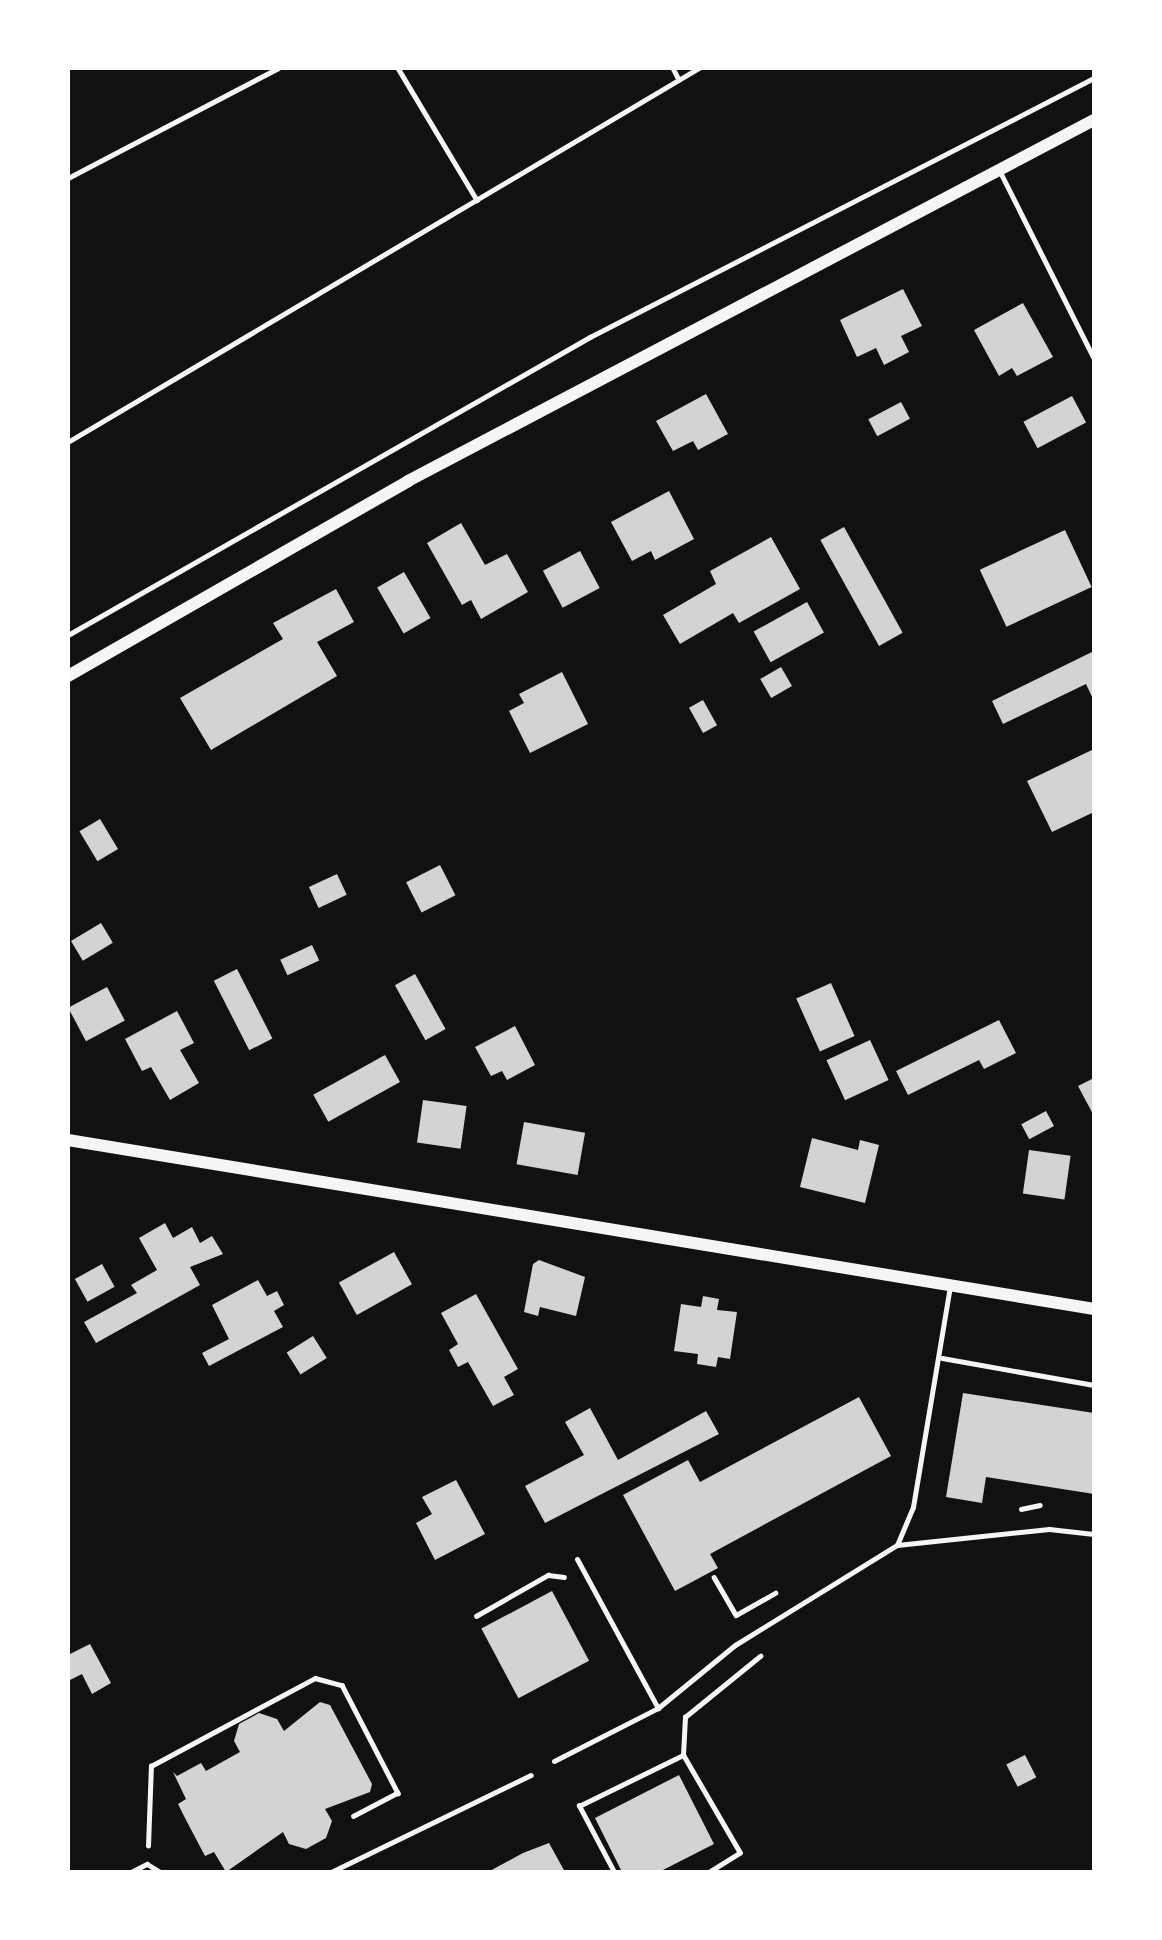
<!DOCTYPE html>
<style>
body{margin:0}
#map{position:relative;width:1162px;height:1940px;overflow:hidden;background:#111;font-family:"Alegreya Sans",sans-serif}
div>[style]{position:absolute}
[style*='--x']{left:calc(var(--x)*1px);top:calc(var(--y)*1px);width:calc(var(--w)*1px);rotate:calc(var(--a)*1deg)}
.building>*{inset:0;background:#d3d3d3;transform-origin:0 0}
.path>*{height:4.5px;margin:-2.25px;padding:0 2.25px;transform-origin:2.25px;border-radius:2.25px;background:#f5f5f5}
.service>*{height:5px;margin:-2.5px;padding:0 2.5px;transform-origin:2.5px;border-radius:2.5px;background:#f5f5f5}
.tertiary>*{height:12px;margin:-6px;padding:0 6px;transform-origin:6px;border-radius:6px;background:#f5f5f5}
span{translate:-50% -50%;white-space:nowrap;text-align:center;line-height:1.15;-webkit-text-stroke:5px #fff;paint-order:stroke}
.frame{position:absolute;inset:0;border:70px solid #fff;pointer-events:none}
</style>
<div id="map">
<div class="building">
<i style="clip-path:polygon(903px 289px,922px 326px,901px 336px,909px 352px,884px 365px,876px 348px,857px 357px,840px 320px)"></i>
<i style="clip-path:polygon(1023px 303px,1053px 357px,1017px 376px,1012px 368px,999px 376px,974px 330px)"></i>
<i style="clip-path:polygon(706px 394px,728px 434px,698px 450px,693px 441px,673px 451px,656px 421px)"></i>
<i style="left:1072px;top:396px;width:30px;height:55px;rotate:62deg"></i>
<i style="left:901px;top:402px;width:19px;height:37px;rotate:62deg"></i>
<i style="clip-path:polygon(669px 491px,694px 539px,655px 560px,651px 551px,632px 561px,611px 522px)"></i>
<i style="clip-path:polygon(461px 523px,485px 565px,507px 554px,528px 592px,481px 619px,471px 600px,462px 605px,427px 543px)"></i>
<i style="left:844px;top:527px;width:121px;height:27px;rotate:61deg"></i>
<i style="left:1065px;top:530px;width:63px;height:94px;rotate:65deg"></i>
<i style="clip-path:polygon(771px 537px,800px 589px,739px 623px,733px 613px,680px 644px,663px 615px,716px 584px,710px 571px)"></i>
<i style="left:580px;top:551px;width:42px;height:42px;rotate:62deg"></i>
<i style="left:404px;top:572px;width:53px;height:31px;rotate:60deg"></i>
<i style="clip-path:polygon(336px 589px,354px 622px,317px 642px,337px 676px,211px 750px,180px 698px,283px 639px,273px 623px)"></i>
<i style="left:807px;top:602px;width:35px;height:61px;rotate:61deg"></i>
<i style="clip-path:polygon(1094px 651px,1094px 701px,1086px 684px,1003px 724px,992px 701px)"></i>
<i style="left:781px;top:667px;width:22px;height:24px;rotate:60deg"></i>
<i style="clip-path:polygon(562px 672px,588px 724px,530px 753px,509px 711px,524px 703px,519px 694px)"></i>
<i style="left:703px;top:700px;width:29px;height:16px;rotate:61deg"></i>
<i style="clip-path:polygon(1094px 749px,1094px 812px,1052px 832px,1027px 781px)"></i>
<i style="left:100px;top:819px;width:35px;height:24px;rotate:59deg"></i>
<i style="left:440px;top:865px;width:34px;height:38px;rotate:63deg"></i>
<i style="left:337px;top:874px;width:23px;height:31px;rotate:65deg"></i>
<i style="left:101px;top:923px;width:23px;height:35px;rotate:59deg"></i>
<i style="left:312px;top:945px;width:17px;height:35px;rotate:65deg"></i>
<i style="left:237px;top:969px;width:78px;height:26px;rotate:63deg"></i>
<i style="left:415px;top:974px;width:63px;height:23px;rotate:61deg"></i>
<i style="left:831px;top:983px;width:58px;height:38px;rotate:66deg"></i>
<i style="left:107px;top:987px;width:38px;height:44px;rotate:62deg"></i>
<i style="clip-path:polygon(177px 1011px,194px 1043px,180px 1050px,199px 1083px,170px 1100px,151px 1067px,142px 1071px,125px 1039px)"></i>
<i style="clip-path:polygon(999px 1020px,1016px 1053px,984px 1069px,979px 1060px,908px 1095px,896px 1071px)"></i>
<i style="clip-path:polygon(515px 1026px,535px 1065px,507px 1080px,502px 1071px,491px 1076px,475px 1047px)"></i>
<i style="left:870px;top:1040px;width:44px;height:48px;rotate:65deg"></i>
<i style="left:385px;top:1055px;width:31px;height:82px;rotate:61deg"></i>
<i style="clip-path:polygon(1094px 1078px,1094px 1116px,1078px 1086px)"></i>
<i style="left:423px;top:1100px;width:44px;height:43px;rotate:8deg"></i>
<i style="left:1046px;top:1111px;width:17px;height:28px;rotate:62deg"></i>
<i style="left:524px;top:1122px;width:62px;height:43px;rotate:10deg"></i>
<i style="clip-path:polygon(812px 1138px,858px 1150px,860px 1140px,879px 1145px,865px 1203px,800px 1187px)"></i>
<i style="left:1029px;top:1150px;width:42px;height:44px;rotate:8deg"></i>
<i style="clip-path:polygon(165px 1223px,173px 1238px,192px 1227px,200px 1243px,212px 1236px,223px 1254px,190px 1267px,200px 1285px,96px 1343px,84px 1322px,137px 1293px,131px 1285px,157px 1270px,139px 1238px)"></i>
<i style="left:394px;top:1252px;width:37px;height:63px;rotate:61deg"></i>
<i style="clip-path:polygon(539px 1260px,585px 1277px,576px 1316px,540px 1307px,538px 1316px,524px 1312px,533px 1264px)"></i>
<i style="left:102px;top:1264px;width:26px;height:31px;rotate:61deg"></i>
<i style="clip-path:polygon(258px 1280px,267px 1296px,277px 1291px,284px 1305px,274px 1311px,283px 1327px,209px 1366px,202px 1353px,229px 1339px,212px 1305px)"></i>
<i style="clip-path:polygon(476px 1294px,518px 1369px,504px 1377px,514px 1395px,493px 1406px,468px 1362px,458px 1367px,449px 1350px,458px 1344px,441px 1313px)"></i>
<i style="clip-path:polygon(703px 1296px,719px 1299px,717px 1310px,737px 1312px,730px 1359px,718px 1357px,716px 1367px,697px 1364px,698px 1354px,674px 1351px,681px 1304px,701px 1307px)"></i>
<i style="left:313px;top:1336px;width:26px;height:31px;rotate:58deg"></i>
<i style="clip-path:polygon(963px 1393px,1094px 1413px,1094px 1494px,986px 1477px,982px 1503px,946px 1497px)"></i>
<i style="clip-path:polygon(859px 1397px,891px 1456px,710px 1554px,718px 1568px,675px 1591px,623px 1495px,688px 1460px,700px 1482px)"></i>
<i style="clip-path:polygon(590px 1408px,618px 1460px,706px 1411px,719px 1434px,545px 1523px,525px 1486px,584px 1455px,565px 1422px)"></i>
<i style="clip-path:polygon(456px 1480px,485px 1534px,435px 1560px,416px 1523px,432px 1514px,422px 1497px)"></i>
<i style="left:552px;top:1591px;width:79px;height:80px;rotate:62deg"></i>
<i style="clip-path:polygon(90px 1644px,111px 1683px,92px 1694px,82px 1674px,68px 1681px,68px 1655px)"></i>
<i style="clip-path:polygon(320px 1702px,330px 1705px,372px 1784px,370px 1792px,325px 1809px,332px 1821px,326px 1838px,306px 1849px,289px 1844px,283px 1832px,226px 1872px,214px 1852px,205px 1856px,186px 1820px,178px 1804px,186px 1799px,173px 1772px,177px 1776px,201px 1763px,206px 1771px,240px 1752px,234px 1741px,239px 1724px,259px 1713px,277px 1719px,284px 1731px)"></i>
<i style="left:1025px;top:1755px;width:25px;height:21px;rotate:63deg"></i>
<i style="clip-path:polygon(679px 1775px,714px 1844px,659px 1872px,622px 1872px,595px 1818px)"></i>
<i style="clip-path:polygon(549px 1843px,565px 1872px,488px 1872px,523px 1853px)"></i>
</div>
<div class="path">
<i style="--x:398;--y:68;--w:154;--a:59.1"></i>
<i style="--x:673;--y:68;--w:13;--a:63"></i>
<i style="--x:68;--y:178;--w:237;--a:-27.6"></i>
<i style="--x:68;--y:442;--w:734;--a:-30.66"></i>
<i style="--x:68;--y:635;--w:601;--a:-29.72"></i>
<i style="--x:590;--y:337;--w:567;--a:-27.2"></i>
<i style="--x:1021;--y:1509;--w:19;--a:-12"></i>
<i style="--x:714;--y:1577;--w:44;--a:59.9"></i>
<i style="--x:736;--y:1615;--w:45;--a:-29.4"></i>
<i style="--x:476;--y:1616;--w:83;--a:-29.7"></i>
<i style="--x:548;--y:1575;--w:16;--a:7"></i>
<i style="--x:148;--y:1846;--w:80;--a:-87.9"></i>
<i style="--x:151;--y:1766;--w:186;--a:-28.2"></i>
<i style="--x:315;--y:1678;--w:28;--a:15"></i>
<i style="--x:342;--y:1685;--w:122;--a:62.6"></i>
<i style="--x:398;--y:1793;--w:50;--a:152.4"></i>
<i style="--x:614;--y:1872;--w:75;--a:-117.9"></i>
<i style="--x:579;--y:1806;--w:116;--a:-26.1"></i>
<i style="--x:709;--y:1872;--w:36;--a:-32"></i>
<i style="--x:740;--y:1853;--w:113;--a:-120.2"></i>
<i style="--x:683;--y:1755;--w:38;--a:-87"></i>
<i style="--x:685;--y:1717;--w:97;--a:-39.1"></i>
</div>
<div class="service">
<i style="--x:1000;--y:172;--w:209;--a:63.3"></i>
<i style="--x:942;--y:1358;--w:154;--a:10.1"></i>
<i style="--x:897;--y:1545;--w:153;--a:-6"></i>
<i style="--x:1049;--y:1529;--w:45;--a:6.3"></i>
<i style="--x:577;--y:1559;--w:170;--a:61.5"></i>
<i style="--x:554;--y:1761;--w:117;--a:-27"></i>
<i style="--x:658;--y:1708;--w:99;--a:-39.3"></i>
<i style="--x:735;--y:1645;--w:190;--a:-31.7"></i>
<i style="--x:897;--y:1545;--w:41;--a:-67.2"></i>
<i style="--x:913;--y:1507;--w:224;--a:-80.5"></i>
<i style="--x:131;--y:1872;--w:18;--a:-27"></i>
<i style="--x:147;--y:1864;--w:15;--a:32"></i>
<i style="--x:331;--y:1872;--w:222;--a:-25.9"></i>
</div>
<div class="tertiary">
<i style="--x:68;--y:676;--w:392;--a:-29.8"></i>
<i style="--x:408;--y:481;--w:775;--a:-27.76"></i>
<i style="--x:68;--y:1140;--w:1040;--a:9.35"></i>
</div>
<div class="frame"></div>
</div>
